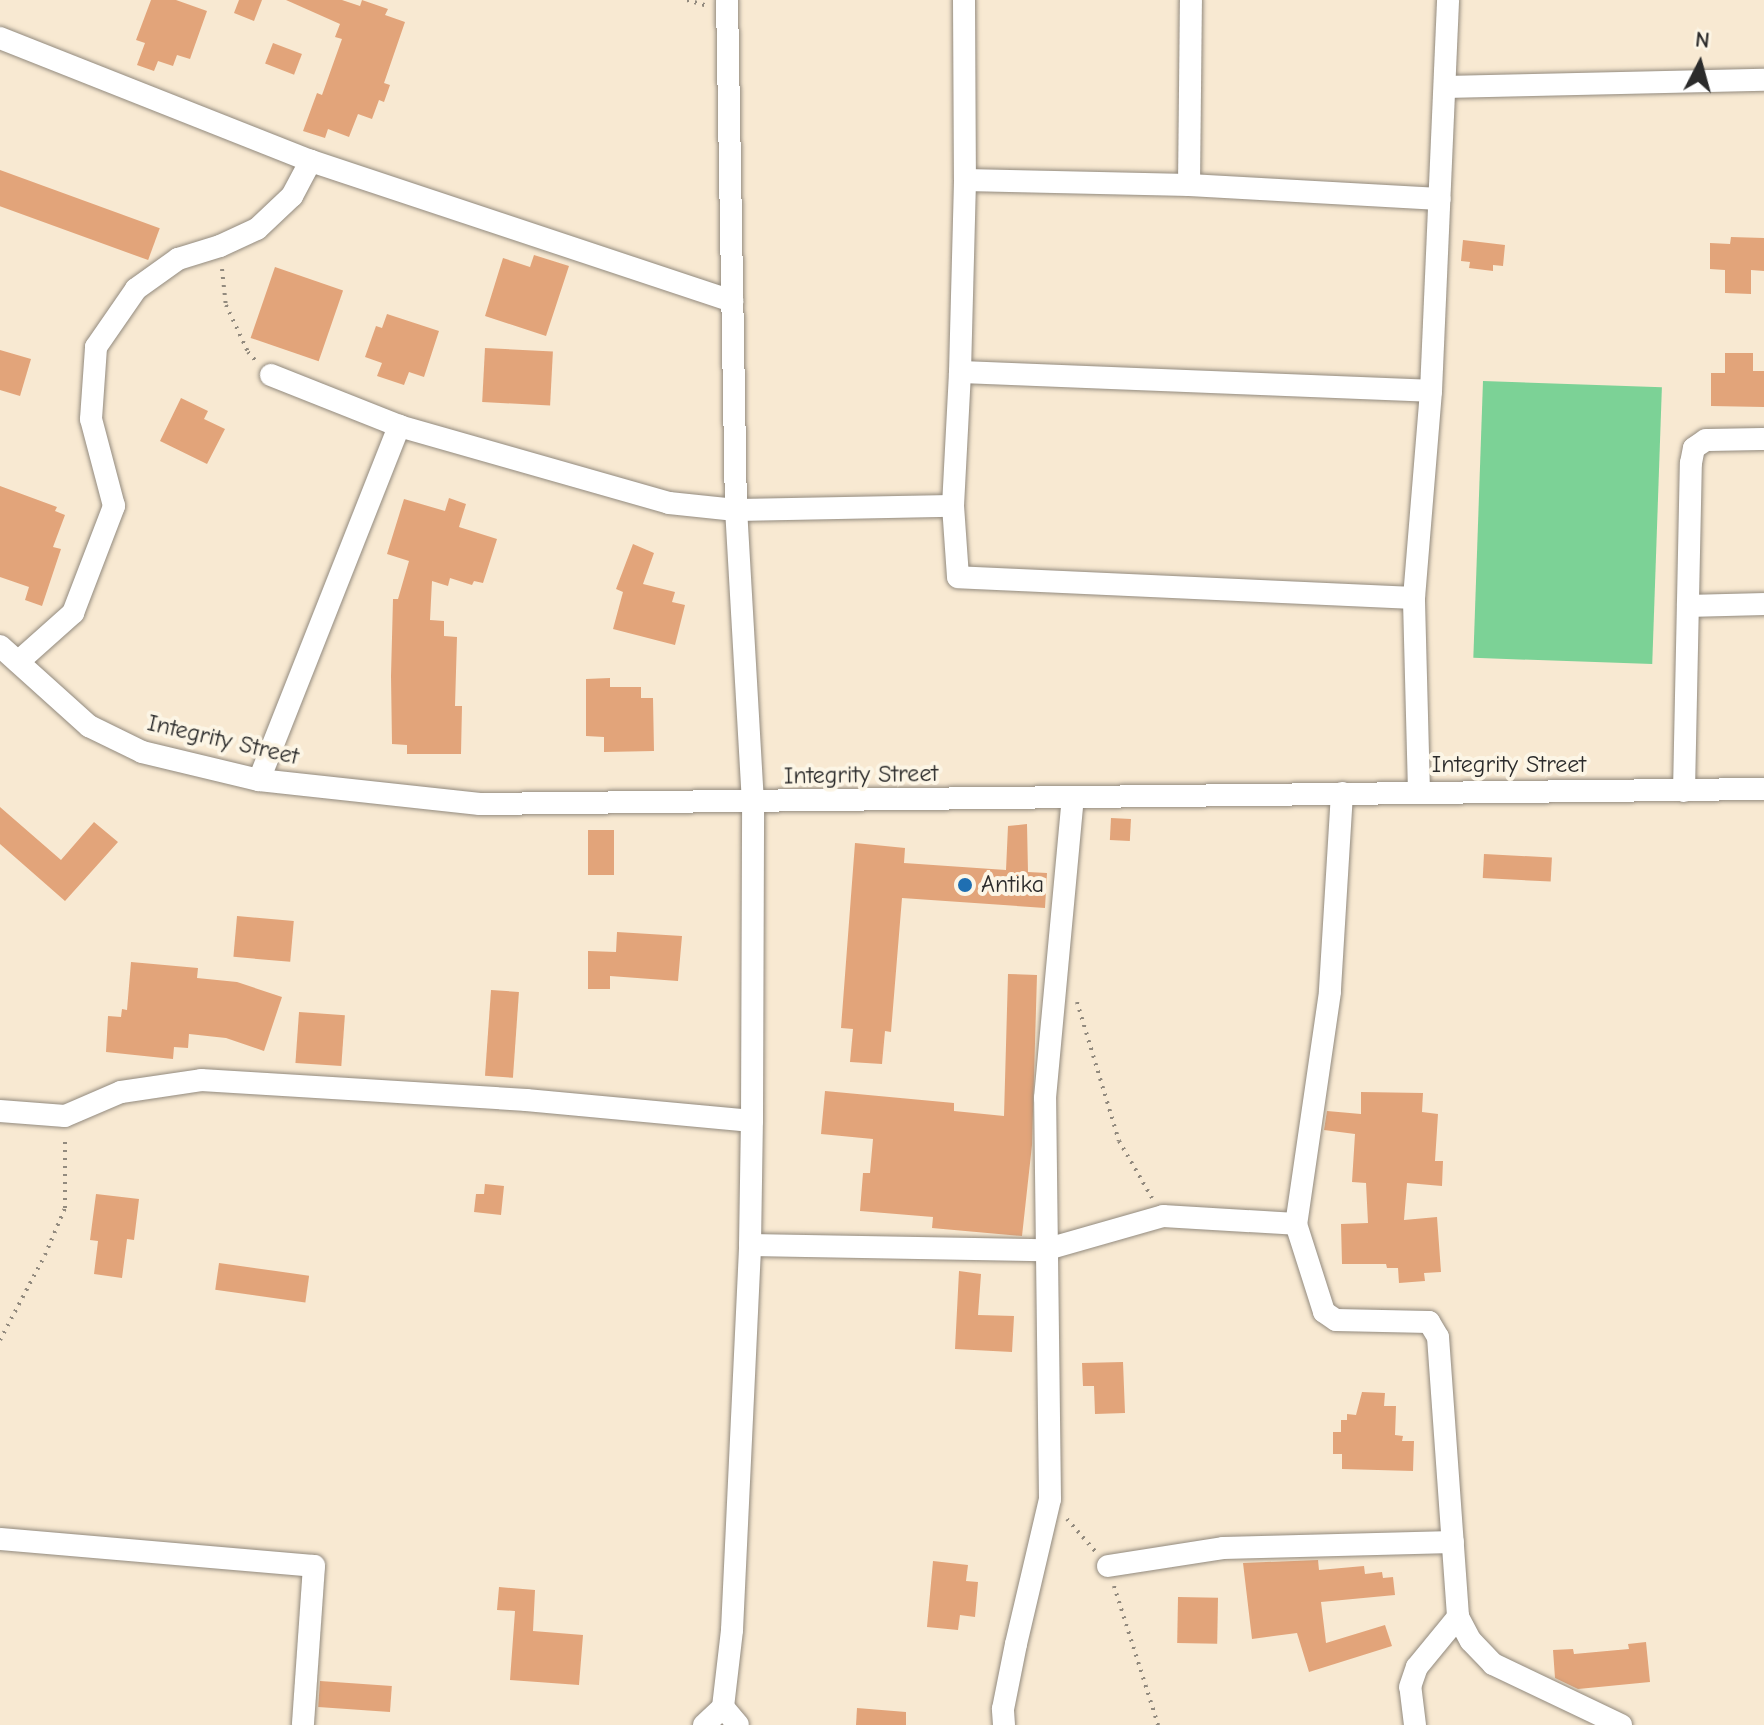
<!DOCTYPE html>
<style>
body{margin:0}
#map{position:relative;width:1764px;height:1725px;overflow:hidden;background:#f8e9d2;font-family:"Comic Neue",sans-serif}
div>[style]{position:absolute}
[style*='--x']{left:calc(var(--x)*1px);top:calc(var(--y)*1px);width:calc(var(--w)*1px);rotate:calc(var(--a)*1deg)}
.green>*{inset:0;background:#7cd296;transform-origin:0 0}
.building>*{inset:0;background:#e2a47a;transform-origin:0 0}
.path>*{height:4px;margin-top:-2px;transform-origin:0;background:repeating-linear-gradient(90deg,#928a7e 0 2px,transparent 0 8px)}
.roads{filter:drop-shadow(0 0 2px #928a7e) drop-shadow(0 0 2px #928a7e)}
.minor>*{height:22px;margin:-11px;padding:0 11px;transform-origin:11px;border-radius:11px;background:#fff}
.dots>*{width:22px;height:22px;translate:-50% -50%;box-sizing:border-box;border:4px solid #fcf5e5;border-radius:50%}
span{translate:-50% -50%;white-space:nowrap;text-align:center;line-height:1.15;-webkit-text-stroke:8px #fcf5e5;paint-order:stroke}
.street-label{font-size:24px;color:#2b2b2b}
.poi-label{font-size:24px;color:#2b2b2b}
.left{translate:0 -50%;text-align:left}
.north{position:absolute;left:1660px;top:24px;width:80px;height:80px;-webkit-text-stroke:6px #fcf5e5;paint-order:stroke;rotate:6deg;font-size:22px;font-weight:700;line-height:32px;text-align:center;color:#2b2b2b}
.north::after{content:'';display:block;margin:auto;width:28px;height:36px;background:#2b2b2b;clip-path:polygon(50% 0,100% 100%,50% 72%,0 100%)}
</style>
<div id="map">
<div class="green">
<i style="left:1483px;top:381px;width:179px;height:277px;rotate:2deg"></i>
</div>
<div class="building">
<i style="clip-path:polygon(151px 0,176px 0,207px 11px,190px 59px,177px 55px,173px 66px,158px 61px,154px 71px,137px 65px,145px 43px,136px 40px)"></i>
<i style="clip-path:polygon(239px 0,262px 0,254px 21px,234px 13px)"></i>
<i style="clip-path:polygon(286px 0,342px 0,360px 6px,362px 0,388px 9px,385px 15px,405px 22px,384px 83px,390px 85px,384px 102px,379px 100px,372px 119px,358px 114px,349px 137px,328px 129px,325px 138px,303px 131px,317px 93px,322px 95px,342px 39px,335px 37px,340px 24px)"></i>
<i style="left:273px;top:43px;width:31px;height:22px;rotate:21deg"></i>
<i style="left:0;top:170px;width:170px;height:34px;rotate:20deg"></i>
<i style="clip-path:polygon(1731px 237px,1764px 238px,1764px 271px,1751px 270px,1751px 294px,1725px 293px,1725px 270px,1710px 269px,1710px 243px,1730px 244px)"></i>
<i style="clip-path:polygon(1463px 240px,1505px 245px,1503px 266px,1493px 265px,1493px 271px,1469px 268px,1470px 262px,1461px 261px)"></i>
<i style="clip-path:polygon(534px 255px,569px 266px,546px 336px,485px 316px,503px 258px,530px 267px)"></i>
<i style="left:275px;top:267px;width:72px;height:75px;rotate:19deg"></i>
<i style="clip-path:polygon(387px 314px,439px 331px,424px 377px,409px 372px,404px 385px,377px 376px,382px 363px,365px 357px,376px 326px,382px 328px)"></i>
<i style="left:485px;top:348px;width:68px;height:54px;rotate:3deg"></i>
<i style="clip-path:polygon(0 350px,31px 359px,20px 396px,0 390px)"></i>
<i style="clip-path:polygon(1725px 353px,1753px 353px,1753px 371px,1764px 371px,1764px 407px,1711px 406px,1711px 373px,1725px 373px)"></i>
<i style="clip-path:polygon(181px 398px,208px 411px,204px 419px,225px 429px,207px 464px,160px 441px)"></i>
<i style="clip-path:polygon(0 486px,57px 507px,55px 511px,65px 515px,53px 547px,61px 549px,42px 606px,25px 600px,29px 587px,0 577px)"></i>
<i style="clip-path:polygon(449px 498px,466px 504px,459px 527px,497px 539px,483px 583px,474px 581px,472px 585px,450px 578px,448px 586px,432px 581px,430px 620px,444px 621px,444px 636px,457px 637px,455px 706px,462px 706px,461px 754px,407px 754px,407px 745px,392px 744px,391px 676px,393px 599px,398px 599px,409px 561px,387px 554px,404px 499px,445px 511px)"></i>
<i style="clip-path:polygon(633px 544px,654px 553px,643px 584px,675px 592px,672px 602px,685px 605px,675px 645px,613px 629px,623px 592px,616px 589px)"></i>
<i style="clip-path:polygon(610px 678px,610px 687px,641px 687px,641px 698px,653px 698px,654px 751px,604px 752px,604px 737px,586px 736px,586px 679px)"></i>
<i style="clip-path:polygon(0 807px,61px 860px,94px 822px,118px 842px,65px 901px,0 844px)"></i>
<i style="left:1111px;top:818px;width:20px;height:22px;rotate:3deg"></i>
<i style="clip-path:polygon(1027px 824px,1028px 872px,1047px 873px,1045px 908px,902px 898px,891px 1032px,885px 1031px,882px 1064px,850px 1062px,853px 1029px,841px 1028px,855px 843px,905px 848px,904px 863px,1006px 870px,1008px 826px)"></i>
<i style="left:588px;top:830px;width:26px;height:45px"></i>
<i style="left:1484px;top:854px;width:68px;height:24px;rotate:3deg"></i>
<i style="left:237px;top:916px;width:57px;height:41px;rotate:5deg"></i>
<i style="clip-path:polygon(617px 932px,682px 936px,678px 981px,610px 976px,610px 989px,588px 989px,588px 951px,616px 952px)"></i>
<i style="clip-path:polygon(131px 962px,198px 968px,197px 978px,237px 982px,282px 997px,264px 1051px,226px 1038px,189px 1034px,188px 1048px,174px 1047px,173px 1059px,106px 1052px,108px 1016px,121px 1017px,122px 1009px,127px 1010px)"></i>
<i style="clip-path:polygon(1008px 974px,1037px 975px,1032px 1145px,1022px 1236px,932px 1228px,933px 1217px,860px 1211px,863px 1173px,870px 1173px,873px 1139px,821px 1134px,825px 1091px,954px 1103px,954px 1111px,1004px 1116px)"></i>
<i style="left:491px;top:990px;width:28px;height:86px;rotate:4deg"></i>
<i style="left:299px;top:1012px;width:46px;height:51px;rotate:4deg"></i>
<i style="clip-path:polygon(1361px 1092px,1423px 1093px,1422px 1112px,1438px 1114px,1435px 1161px,1443px 1161px,1442px 1186px,1407px 1183px,1404px 1220px,1437px 1217px,1441px 1272px,1424px 1273px,1425px 1281px,1399px 1283px,1398px 1268px,1387px 1268px,1386px 1264px,1342px 1264px,1341px 1224px,1368px 1223px,1366px 1183px,1352px 1182px,1355px 1134px,1324px 1130px,1327px 1111px,1361px 1114px)"></i>
<i style="clip-path:polygon(485px 1184px,504px 1186px,501px 1215px,474px 1212px,476px 1194px,484px 1194px)"></i>
<i style="clip-path:polygon(96px 1194px,139px 1199px,134px 1240px,127px 1239px,122px 1278px,94px 1274px,98px 1241px,90px 1240px)"></i>
<i style="left:219px;top:1263px;width:91px;height:27px;rotate:8deg"></i>
<i style="clip-path:polygon(959px 1271px,981px 1274px,978px 1315px,1014px 1316px,1012px 1352px,955px 1349px)"></i>
<i style="clip-path:polygon(1123px 1362px,1125px 1413px,1095px 1414px,1094px 1386px,1083px 1386px,1082px 1363px)"></i>
<i style="clip-path:polygon(1362px 1392px,1385px 1393px,1384px 1406px,1396px 1406px,1395px 1435px,1403px 1436px,1402px 1441px,1414px 1441px,1413px 1471px,1342px 1469px,1342px 1454px,1333px 1454px,1333px 1432px,1341px 1432px,1341px 1420px,1347px 1420px,1347px 1414px,1356px 1415px)"></i>
<i style="clip-path:polygon(1318px 1560px,1319px 1570px,1364px 1566px,1365px 1574px,1382px 1572px,1383px 1578px,1393px 1577px,1395px 1595px,1321px 1602px,1326px 1643px,1385px 1625px,1392px 1646px,1309px 1672px,1297px 1633px,1252px 1639px,1243px 1563px)"></i>
<i style="clip-path:polygon(933px 1561px,968px 1565px,966px 1581px,978px 1582px,975px 1617px,960px 1615px,958px 1630px,927px 1627px)"></i>
<i style="clip-path:polygon(499px 1587px,535px 1590px,533px 1631px,583px 1635px,579px 1685px,510px 1680px,515px 1611px,497px 1610px)"></i>
<i style="left:1178px;top:1597px;width:40px;height:46px;rotate:1deg"></i>
<i style="clip-path:polygon(1646px 1642px,1650px 1682px,1578px 1689px,1555px 1678px,1553px 1650px,1573px 1649px,1574px 1654px,1629px 1649px,1628px 1644px)"></i>
<i style="left:320px;top:1681px;width:72px;height:26px;rotate:4deg"></i>
<i style="clip-path:polygon(857px 1708px,906px 1712px,906px 1725px,856px 1725px)"></i>
</div>
<div class="path">
<i style="--x:687;--y:0;--w:19;--a:16"></i>
<i style="--x:222;--y:269;--w:36;--a:84"></i>
<i style="--x:226;--y:305;--w:52;--a:64.9"></i>
<i style="--x:248;--y:352;--w:11;--a:49"></i>
<i style="--x:1077;--y:1002;--w:145;--a:73.2"></i>
<i style="--x:1119;--y:1141;--w:66;--a:59.9"></i>
<i style="--x:0;--y:1340;--w:96;--a:-62.1"></i>
<i style="--x:45;--y:1255;--w:51;--a:-66.9"></i>
<i style="--x:65;--y:1208;--w:70;--a:-90"></i>
<i style="--x:1067;--y:1519;--w:43;--a:48.8"></i>
<i style="--x:1114;--y:1586;--w:146;--a:72.4"></i>
</div>
<div class="roads">
<div class="minor">
<i style="--x:964;--y:0;--w:180;--a:89.7"></i>
<i style="--x:0;--y:38;--w:334;--a:21.6"></i>
<i style="--x:311;--y:161;--w:444;--a:18.4"></i>
<i style="--x:1445;--y:87;--w:319;--a:-1.3"></i>
<i style="--x:1189;--y:185;--w:185;--a:-89.4"></i>
<i style="--x:960;--y:372;--w:192;--a:-88.5"></i>
<i style="--x:965;--y:180;--w:224;--a:1.3"></i>
<i style="--x:1189;--y:185;--w:251;--a:3.2"></i>
<i style="--x:271;--y:375;--w:138;--a:21.7"></i>
<i style="--x:399;--y:426;--w:281;--a:15.9"></i>
<i style="--x:669;--y:503;--w:67;--a:6"></i>
<i style="--x:736;--y:510;--w:217;--a:-1.1"></i>
<i style="--x:1414;--y:598;--w:456;--a:-177.4"></i>
<i style="--x:958;--y:577;--w:71;--a:-94"></i>
<i style="--x:953;--y:506;--w:134;--a:-87"></i>
<i style="--x:960;--y:372;--w:471;--a:2.3"></i>
<i style="--x:1688;--y:606;--w:76;--a:-1.5"></i>
<i style="--x:0;--y:646;--w:120;--a:42"></i>
<i style="--x:89;--y:726;--w:59;--a:26.1"></i>
<i style="--x:142;--y:752;--w:120;--a:13.5"></i>
<i style="--x:259;--y:780;--w:222;--a:6.2"></i>
<i style="--x:480;--y:804;--w:1284;--a:-0.67"></i>
<i style="--x:18;--y:662;--w:74;--a:-41.7"></i>
<i style="--x:73;--y:613;--w:115;--a:-69"></i>
<i style="--x:114;--y:506;--w:90;--a:-104.8"></i>
<i style="--x:91;--y:419;--w:72;--a:-86"></i>
<i style="--x:96;--y:347;--w:70;--a:-55.4"></i>
<i style="--x:136;--y:289;--w:52;--a:-35.5"></i>
<i style="--x:178;--y:259;--w:44;--a:-17.2"></i>
<i style="--x:220;--y:246;--w:41;--a:-24.7"></i>
<i style="--x:257;--y:229;--w:48;--a:-43.3"></i>
<i style="--x:292;--y:196;--w:40;--a:-62"></i>
<i style="--x:259;--y:780;--w:381;--a:-68.4"></i>
<i style="--x:1684;--y:791;--w:328;--a:-88.8"></i>
<i style="--x:1691;--y:463;--w:15;--a:-79"></i>
<i style="--x:1694;--y:448;--w:14;--a:-34"></i>
<i style="--x:1706;--y:440;--w:58;--a:-1"></i>
<i style="--x:1419;--y:792;--w:194;--a:-91.5"></i>
<i style="--x:1414;--y:598;--w:208;--a:-85.3"></i>
<i style="--x:1431;--y:391;--w:391;--a:-87.5"></i>
<i style="--x:1342;--y:793;--w:199;--a:93.5"></i>
<i style="--x:1330;--y:992;--w:234;--a:98.3"></i>
<i style="--x:1296;--y:1224;--w:92;--a:72.3"></i>
<i style="--x:1324;--y:1312;--w:14;--a:34"></i>
<i style="--x:1336;--y:1320;--w:93;--a:1.2"></i>
<i style="--x:1429;--y:1322;--w:17;--a:59"></i>
<i style="--x:1438;--y:1337;--w:281;--a:85.9"></i>
<i style="--x:1458;--y:1617;--w:27;--a:62"></i>
<i style="--x:1471;--y:1641;--w:32;--a:46"></i>
<i style="--x:1493;--y:1664;--w:142;--a:25.5"></i>
<i style="--x:0;--y:1111;--w:65;--a:4.4"></i>
<i style="--x:65;--y:1116;--w:61;--a:-23.2"></i>
<i style="--x:121;--y:1092;--w:81;--a:-8.5"></i>
<i style="--x:201;--y:1080;--w:326;--a:3.5"></i>
<i style="--x:526;--y:1100;--w:227;--a:5.3"></i>
<i style="--x:750;--y:1245;--w:294;--a:1"></i>
<i style="--x:1044;--y:1250;--w:124;--a:-15.9"></i>
<i style="--x:1163;--y:1216;--w:133;--a:3.4"></i>
<i style="--x:0;--y:1539;--w:315;--a:4.9"></i>
<i style="--x:314;--y:1566;--w:159;--a:94"></i>
<i style="--x:1108;--y:1566;--w:116;--a:-8.9"></i>
<i style="--x:1223;--y:1548;--w:230;--a:-1.5"></i>
<i style="--x:723;--y:1707;--w:23;--a:50"></i>
<i style="--x:704;--y:1725;--w:26;--a:-43"></i>
<i style="--x:723;--y:1707;--w:78;--a:-83.3"></i>
<i style="--x:732;--y:1630;--w:385;--a:-87.3"></i>
<i style="--x:750;--y:1245;--w:124;--a:-89.1"></i>
<i style="--x:752;--y:1121;--w:318;--a:-89.8"></i>
<i style="--x:753;--y:803;--w:293;--a:-93.3"></i>
<i style="--x:736;--y:510;--w:510;--a:-91.01"></i>
<i style="--x:1004;--y:1725;--w:16;--a:-94"></i>
<i style="--x:1003;--y:1709;--w:66;--a:-78.7"></i>
<i style="--x:1016;--y:1644;--w:149;--a:-76.8"></i>
<i style="--x:1050;--y:1499;--w:401;--a:-90.7"></i>
<i style="--x:1045;--y:1098;--w:302;--a:-84.7"></i>
<i style="--x:1415;--y:1725;--w:38;--a:-97"></i>
<i style="--x:1410;--y:1687;--w:21;--a:-71"></i>
<i style="--x:1417;--y:1667;--w:65;--a:-50.6"></i>
</div>
</div>
<div class="dots">
<i style="left:965px;top:885px;background:#1f6fb2"></i>
</div>
<div class="street-label">
<span style="left:223px;top:740px;rotate:13deg">Integrity Street</span>
<span style="left:1509px;top:765px">Integrity Street</span>
<span style="left:861px;top:775px;rotate:-1deg">Integrity Street</span>
</div>
<div class="poi-label">
<span class="left" style="left:981px;top:885px">Antika</span>
</div>
<div class="north">N</div>
</div>
